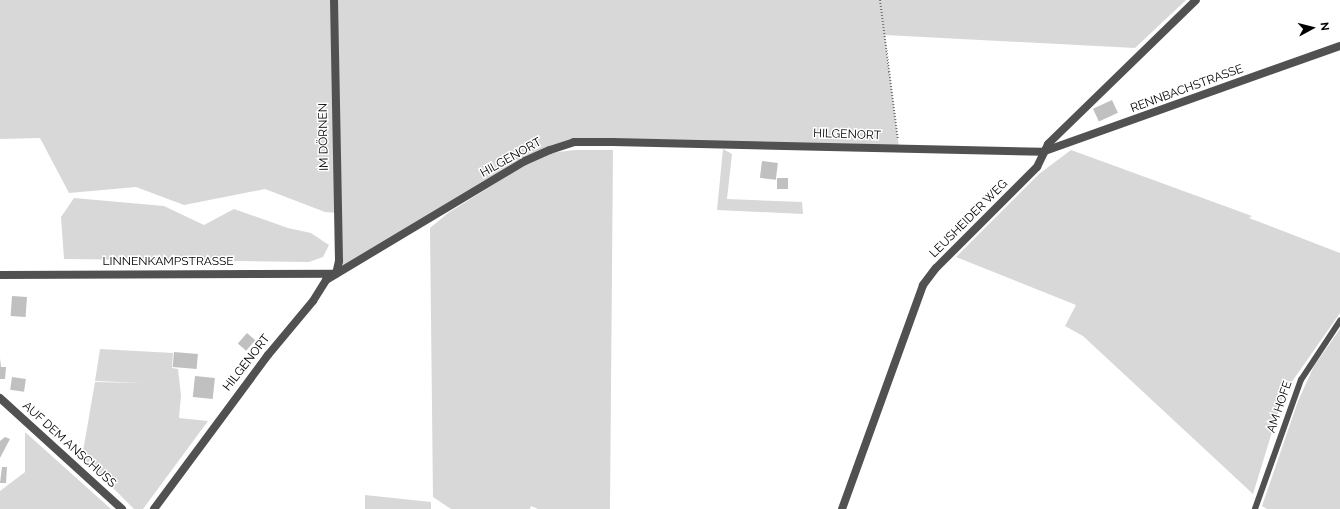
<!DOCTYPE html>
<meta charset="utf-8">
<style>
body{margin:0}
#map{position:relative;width:1340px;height:509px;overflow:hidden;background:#fff;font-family:Raleway,sans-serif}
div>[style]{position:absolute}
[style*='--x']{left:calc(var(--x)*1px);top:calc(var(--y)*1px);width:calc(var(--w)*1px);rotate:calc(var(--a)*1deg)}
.green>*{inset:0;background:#d8d8d8}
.building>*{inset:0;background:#c0c0c0;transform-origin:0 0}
.path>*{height:2px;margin-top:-1px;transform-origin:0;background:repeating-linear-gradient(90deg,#737373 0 1px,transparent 0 3px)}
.lane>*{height:5.5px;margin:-2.75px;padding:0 2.75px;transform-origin:2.75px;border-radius:2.75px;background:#515151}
.street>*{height:8px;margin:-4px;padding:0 4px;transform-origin:4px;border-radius:4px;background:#515151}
span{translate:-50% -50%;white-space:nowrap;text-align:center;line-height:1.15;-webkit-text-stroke:3px #fff;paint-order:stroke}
.street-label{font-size:12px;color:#000}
.north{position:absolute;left:1292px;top:8px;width:40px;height:40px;-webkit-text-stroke:3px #fff;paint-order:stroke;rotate:83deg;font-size:11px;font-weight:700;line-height:16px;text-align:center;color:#000}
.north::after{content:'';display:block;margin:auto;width:14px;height:18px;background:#000;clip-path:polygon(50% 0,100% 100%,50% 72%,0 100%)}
</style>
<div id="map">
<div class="green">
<i style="clip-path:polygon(0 0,1186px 0,1135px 48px,885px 35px,899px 148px,574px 142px,550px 150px,336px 274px,338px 213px,325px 212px,265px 189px,184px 205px,136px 187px,69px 193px,40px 138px,0 139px)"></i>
<i style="clip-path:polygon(723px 149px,732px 154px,727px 199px,802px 202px,803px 214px,717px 210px)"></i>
<i style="clip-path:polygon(575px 150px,613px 150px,610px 509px,538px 509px,531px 506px,530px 509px,451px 509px,433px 497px,430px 228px,448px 213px,525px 165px,550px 153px)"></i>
<i style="clip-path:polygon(1071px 150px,1252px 216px,1249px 218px,1340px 253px,1340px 313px,1284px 393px,1253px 494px,1083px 336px,1065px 326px,1076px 305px,956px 257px,1039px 174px)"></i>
<i style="clip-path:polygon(74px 198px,164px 206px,204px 225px,234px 209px,288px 228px,311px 233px,329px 245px,323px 257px,309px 262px,64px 259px,61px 217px)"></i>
<i style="clip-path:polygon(1340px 329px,1340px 509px,1267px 509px,1262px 506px,1298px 401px,1314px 366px)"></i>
<i style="clip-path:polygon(100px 349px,173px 353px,172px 368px,178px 369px,181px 395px,179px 418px,208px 421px,143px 509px,134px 509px,82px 457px,95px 382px,144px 383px,95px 381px)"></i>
<i style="clip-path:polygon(25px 432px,111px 509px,0 509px,0 491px,25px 472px)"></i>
<i style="clip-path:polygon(365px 495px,431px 502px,431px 509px,365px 509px)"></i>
</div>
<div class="building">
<i style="left:1112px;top:100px;width:14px;height:21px;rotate:65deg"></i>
<i style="left:762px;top:161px;width:16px;height:17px;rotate:7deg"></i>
<i style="left:777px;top:178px;width:11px;height:11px"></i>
<i style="left:12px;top:296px;width:15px;height:20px;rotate:4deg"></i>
<i style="left:247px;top:333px;width:11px;height:14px;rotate:41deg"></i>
<i style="left:174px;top:352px;width:24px;height:15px;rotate:5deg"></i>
<i style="clip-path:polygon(0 358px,1px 367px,6px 367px,5px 379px,0 379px)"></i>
<i style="left:195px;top:376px;width:20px;height:21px;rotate:6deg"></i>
<i style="left:12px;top:377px;width:14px;height:13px;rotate:8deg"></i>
<i style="clip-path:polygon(5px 437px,10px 439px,0 458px,0 441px)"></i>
<i style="clip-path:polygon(2px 467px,7px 467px,6px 483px,0 483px)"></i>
</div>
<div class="path">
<i style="--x:880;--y:0;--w:141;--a:82.7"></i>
</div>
<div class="lane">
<i style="--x:1255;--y:509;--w:137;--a:-70.4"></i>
<i style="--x:1301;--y:380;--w:71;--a:-56.5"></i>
</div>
<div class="street">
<i style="--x:334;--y:0;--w:261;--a:88.9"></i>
<i style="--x:339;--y:261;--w:13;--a:103"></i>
<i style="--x:0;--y:275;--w:335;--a:-0.2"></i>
<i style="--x:0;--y:398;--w:165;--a:42.3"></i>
<i style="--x:154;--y:509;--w:192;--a:-53.5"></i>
<i style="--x:268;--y:355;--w:70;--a:-50.2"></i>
<i style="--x:313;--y:301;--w:25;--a:-58"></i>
<i style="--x:326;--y:280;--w:232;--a:-30.9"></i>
<i style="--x:525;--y:161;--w:27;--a:-24"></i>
<i style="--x:550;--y:150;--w:25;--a:-18"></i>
<i style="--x:574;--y:142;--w:39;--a:0"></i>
<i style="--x:613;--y:142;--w:429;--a:1.3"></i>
<i style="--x:1042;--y:152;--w:316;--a:-19.6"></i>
<i style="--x:842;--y:509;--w:238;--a:-70.1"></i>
<i style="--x:923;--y:285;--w:21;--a:-53"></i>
<i style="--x:936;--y:268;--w:143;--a:-45"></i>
<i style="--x:1037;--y:167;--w:25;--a:-64"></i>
<i style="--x:1048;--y:144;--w:206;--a:-44.2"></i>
</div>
<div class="street-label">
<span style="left:1187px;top:89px;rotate:-20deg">RENNBACHSTRASSE</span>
<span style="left:847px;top:135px;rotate:2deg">HILGENORT</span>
<span style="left:324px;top:137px;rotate:-91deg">IM DÖRNEN</span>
<span style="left:511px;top:158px;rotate:-29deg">HILGENORT</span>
<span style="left:969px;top:219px;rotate:-45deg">LEUSHEIDER WEG</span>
<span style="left:168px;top:262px">LINNENKAMPSTRASSE</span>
<span style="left:247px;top:363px;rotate:-52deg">HILGENORT</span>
<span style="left:1280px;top:407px;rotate:-71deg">AM HOFE</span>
<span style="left:69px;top:445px;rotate:42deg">AUF DEM ANSCHUSS</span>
</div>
<div class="north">N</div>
</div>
